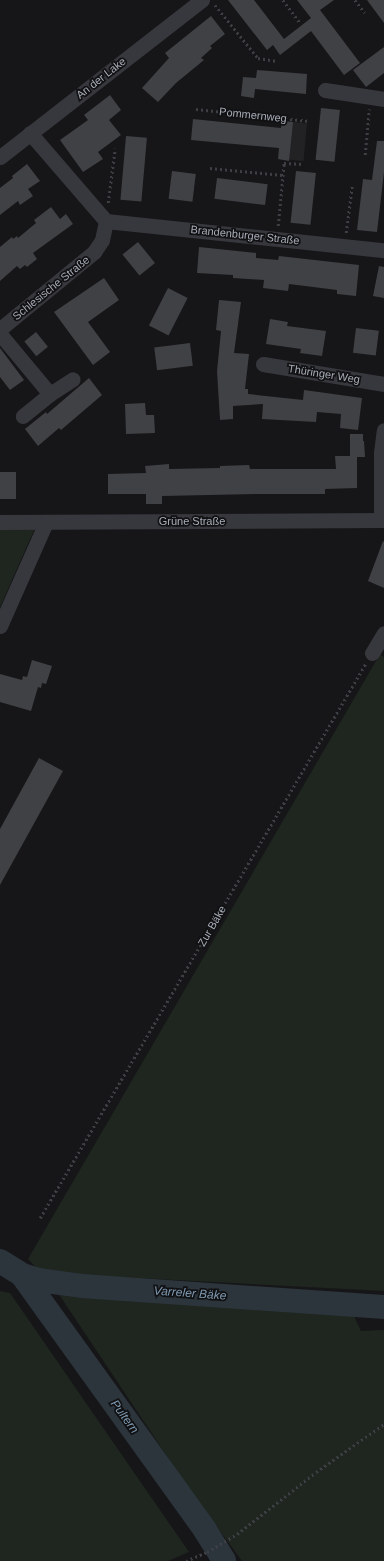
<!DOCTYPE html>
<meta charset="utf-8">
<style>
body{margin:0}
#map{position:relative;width:384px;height:1561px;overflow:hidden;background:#161618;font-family:Arial,sans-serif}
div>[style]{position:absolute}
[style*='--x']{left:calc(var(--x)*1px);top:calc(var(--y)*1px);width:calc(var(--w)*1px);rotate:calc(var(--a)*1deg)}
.built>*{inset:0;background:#222225;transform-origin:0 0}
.green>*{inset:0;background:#1e261f}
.water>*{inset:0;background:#2c353c}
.river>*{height:24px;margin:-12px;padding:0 12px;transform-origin:12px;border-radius:12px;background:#2c353c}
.building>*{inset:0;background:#404145;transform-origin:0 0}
.path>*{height:2.5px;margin-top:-1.25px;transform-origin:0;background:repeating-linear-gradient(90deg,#3d3f44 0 2px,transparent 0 5px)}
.minor>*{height:15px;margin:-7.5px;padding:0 7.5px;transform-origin:7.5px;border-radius:7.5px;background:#37383d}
span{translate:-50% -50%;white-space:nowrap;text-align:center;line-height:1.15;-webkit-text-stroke:3.5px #111113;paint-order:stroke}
.street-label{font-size:11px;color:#a8adb8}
.water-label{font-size:12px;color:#7f9bb3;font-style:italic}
</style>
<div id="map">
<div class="built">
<i style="left:282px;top:121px;width:25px;height:38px;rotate:5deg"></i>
</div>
<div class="green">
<i style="clip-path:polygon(0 528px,35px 528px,0 607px)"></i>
<i style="clip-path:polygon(380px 654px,384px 657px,384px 1291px,41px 1273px,28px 1259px)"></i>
<i style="clip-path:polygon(56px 1290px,352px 1312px,361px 1331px,384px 1330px,384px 1561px,242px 1561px,187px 1486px)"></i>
<i style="clip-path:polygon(0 1291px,10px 1293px,189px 1552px,168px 1561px,0 1561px)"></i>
</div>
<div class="water">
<i style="clip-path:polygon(0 1252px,21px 1268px,38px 1280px,20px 1281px,3px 1270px,0 1268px)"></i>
</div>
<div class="river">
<i style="--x:0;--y:1261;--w:26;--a:32"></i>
<i style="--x:22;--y:1275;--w:17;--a:17"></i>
<i style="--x:38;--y:1280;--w:44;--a:7.8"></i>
<i style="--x:82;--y:1286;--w:303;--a:4"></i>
<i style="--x:22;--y:1275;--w:314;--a:54.3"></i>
<i style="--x:205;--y:1530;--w:36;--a:58"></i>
</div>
<div class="building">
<i style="clip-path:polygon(228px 0,254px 0,284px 39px,311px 18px,297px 0,334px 0,320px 10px,360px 63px,344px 75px,311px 31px,280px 55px,273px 45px,267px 50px)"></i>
<i style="clip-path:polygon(367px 0,384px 0,384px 23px)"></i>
<i style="clip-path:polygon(211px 16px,225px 34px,210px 46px,212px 48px,201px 58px,204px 60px,176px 83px,158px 102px,142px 88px,169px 58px,165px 53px)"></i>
<i style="clip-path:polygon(384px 47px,384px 73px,366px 87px,353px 70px)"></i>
<i style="clip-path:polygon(257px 70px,307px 74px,306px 94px,255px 89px,254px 98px,241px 96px,243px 77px,256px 78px)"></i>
<i style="clip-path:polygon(110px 95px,121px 110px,109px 120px,121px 135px,98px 152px,103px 159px,83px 172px,60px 140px,88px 120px,84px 115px)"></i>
<i style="left:321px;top:108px;width:19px;height:52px;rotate:6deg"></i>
<i style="clip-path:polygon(193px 119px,281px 128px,282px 121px,293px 122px,289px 161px,278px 159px,279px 148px,191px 140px)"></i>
<i style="left:126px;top:136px;width:21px;height:64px;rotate:5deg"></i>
<i style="clip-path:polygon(377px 141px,384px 141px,384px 172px,377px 232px,357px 230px,363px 179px,372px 180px)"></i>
<i style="clip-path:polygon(27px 164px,40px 181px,28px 189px,33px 196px,20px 205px,18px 201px,0 215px,0 188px,13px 178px,12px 176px)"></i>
<i style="left:172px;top:171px;width:24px;height:28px;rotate:7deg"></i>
<i style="left:296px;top:171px;width:20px;height:52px;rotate:6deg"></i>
<i style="left:217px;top:178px;width:51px;height:21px;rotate:7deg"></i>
<i style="clip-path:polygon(51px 207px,60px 219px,66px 214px,73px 224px,33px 253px,37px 259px,27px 267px,25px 265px,20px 269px,17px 266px,0 281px,0 247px,12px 237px,13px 239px,17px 236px,18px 238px,36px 223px,34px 220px)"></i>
<i style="left:138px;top:242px;width:27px;height:20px;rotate:51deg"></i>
<i style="clip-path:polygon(199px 247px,256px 253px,256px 258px,278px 260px,279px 256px,359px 265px,356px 296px,337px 294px,337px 290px,289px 284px,288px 291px,263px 288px,264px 280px,233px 278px,233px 275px,197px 273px)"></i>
<i style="clip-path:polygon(379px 266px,384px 267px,384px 298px,373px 296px)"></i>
<i style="clip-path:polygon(104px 278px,119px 300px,88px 322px,110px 352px,93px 365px,54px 312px)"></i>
<i style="left:168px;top:288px;width:22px;height:42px;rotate:27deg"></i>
<i style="clip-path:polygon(219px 300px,241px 302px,234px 353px,249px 354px,245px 389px,248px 389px,248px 394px,303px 400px,304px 390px,362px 398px,358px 430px,340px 428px,341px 414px,317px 412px,316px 422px,262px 419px,263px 404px,233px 406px,233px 419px,220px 420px,217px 371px,221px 331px,216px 330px)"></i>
<i style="clip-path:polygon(270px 319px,288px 322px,287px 326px,326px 331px,322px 356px,300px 353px,301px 349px,266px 344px)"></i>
<i style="left:356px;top:328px;width:23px;height:25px;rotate:7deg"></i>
<i style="left:36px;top:332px;width:19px;height:15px;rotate:51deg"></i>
<i style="left:190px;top:343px;width:23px;height:36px;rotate:83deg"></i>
<i style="clip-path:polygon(0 348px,24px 380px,10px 390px,0 377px)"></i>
<i style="clip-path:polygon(89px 378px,102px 395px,61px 430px,59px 428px,38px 446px,25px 429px,46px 412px,47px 414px)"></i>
<i style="clip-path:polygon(145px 403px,146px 415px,154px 415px,155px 433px,126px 434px,125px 404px)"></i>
<i style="clip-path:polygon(350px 434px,363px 434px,363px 441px,364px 441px,365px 457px,357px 457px,357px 488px,325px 489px,325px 494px,259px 494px,162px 496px,162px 504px,146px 504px,146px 494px,108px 494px,108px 474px,146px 473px,145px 466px,169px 464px,169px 469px,220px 468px,220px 466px,249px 465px,250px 469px,336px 469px,335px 456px,350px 456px)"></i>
<i style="left:16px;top:472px;width:27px;height:16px;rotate:90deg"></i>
<i style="clip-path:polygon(383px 541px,384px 542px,384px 588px,368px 581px)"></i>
<i style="clip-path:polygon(32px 660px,52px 666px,46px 684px,42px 683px,41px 688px,38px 687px,31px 711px,0 702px,0 674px,22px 680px,23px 676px,27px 677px)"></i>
<i style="clip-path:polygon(39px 758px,63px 771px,0 885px,0 829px)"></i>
</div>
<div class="path">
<i style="--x:283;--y:0;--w:30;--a:53"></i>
<i style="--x:355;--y:0;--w:16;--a:52"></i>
<i style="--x:215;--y:5;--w:68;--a:50.9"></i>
<i style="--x:258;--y:58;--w:19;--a:9"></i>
<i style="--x:196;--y:109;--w:114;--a:6.1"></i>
<i style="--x:365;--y:155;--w:46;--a:-85"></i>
<i style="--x:210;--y:168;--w:73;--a:5.5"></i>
<i style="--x:108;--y:203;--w:55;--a:-82.7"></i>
<i style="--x:278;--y:226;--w:63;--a:-84.6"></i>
<i style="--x:284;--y:163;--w:20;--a:3"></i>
<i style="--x:346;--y:233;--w:47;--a:-82.7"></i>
<i style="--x:40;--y:1218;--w:644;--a:-59.57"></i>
<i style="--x:186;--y:1561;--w:23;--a:-23"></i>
<i style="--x:207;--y:1552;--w:35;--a:-31"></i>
<i style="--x:237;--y:1534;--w:100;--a:-38.1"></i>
<i style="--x:316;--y:1472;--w:83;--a:-35.2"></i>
</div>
<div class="minor">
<i style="--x:325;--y:90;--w:60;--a:8.7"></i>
<i style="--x:30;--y:133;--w:116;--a:49.2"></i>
<i style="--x:106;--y:221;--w:280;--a:6"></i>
<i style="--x:0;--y:157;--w:256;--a:-37.9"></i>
<i style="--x:0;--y:329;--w:122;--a:-39.3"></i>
<i style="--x:94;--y:252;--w:14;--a:-56"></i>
<i style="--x:102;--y:240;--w:19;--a:-78"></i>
<i style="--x:0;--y:334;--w:78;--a:50.2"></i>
<i style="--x:50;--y:394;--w:35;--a:141"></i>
<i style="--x:263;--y:364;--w:123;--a:9.4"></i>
<i style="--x:50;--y:394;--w:27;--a:-33"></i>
<i style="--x:381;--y:520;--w:67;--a:-90"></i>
<i style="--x:381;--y:453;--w:23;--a:-83"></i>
<i style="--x:0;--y:522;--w:384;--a:-0.3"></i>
<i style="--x:0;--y:626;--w:114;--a:-66.1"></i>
<i style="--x:372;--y:653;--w:23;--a:-59"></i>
</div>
<div class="street-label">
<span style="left:101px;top:78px;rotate:-38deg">An der Lake</span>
<span style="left:253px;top:115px;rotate:6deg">Pommernweg</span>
<span style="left:245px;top:235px;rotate:6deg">Brandenburger Straße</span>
<span style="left:51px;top:288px;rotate:-39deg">Schlesische Straße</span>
<span style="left:324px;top:374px;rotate:9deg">Thüringer Weg</span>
<span style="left:192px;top:521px">Grüne Straße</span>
<span style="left:212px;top:926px;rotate:-60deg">Zur Bäke</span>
</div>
<div class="water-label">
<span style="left:190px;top:1294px;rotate:4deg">Varreler Bäke</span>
<span style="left:124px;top:1417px;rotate:54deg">Pultern</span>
</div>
</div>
